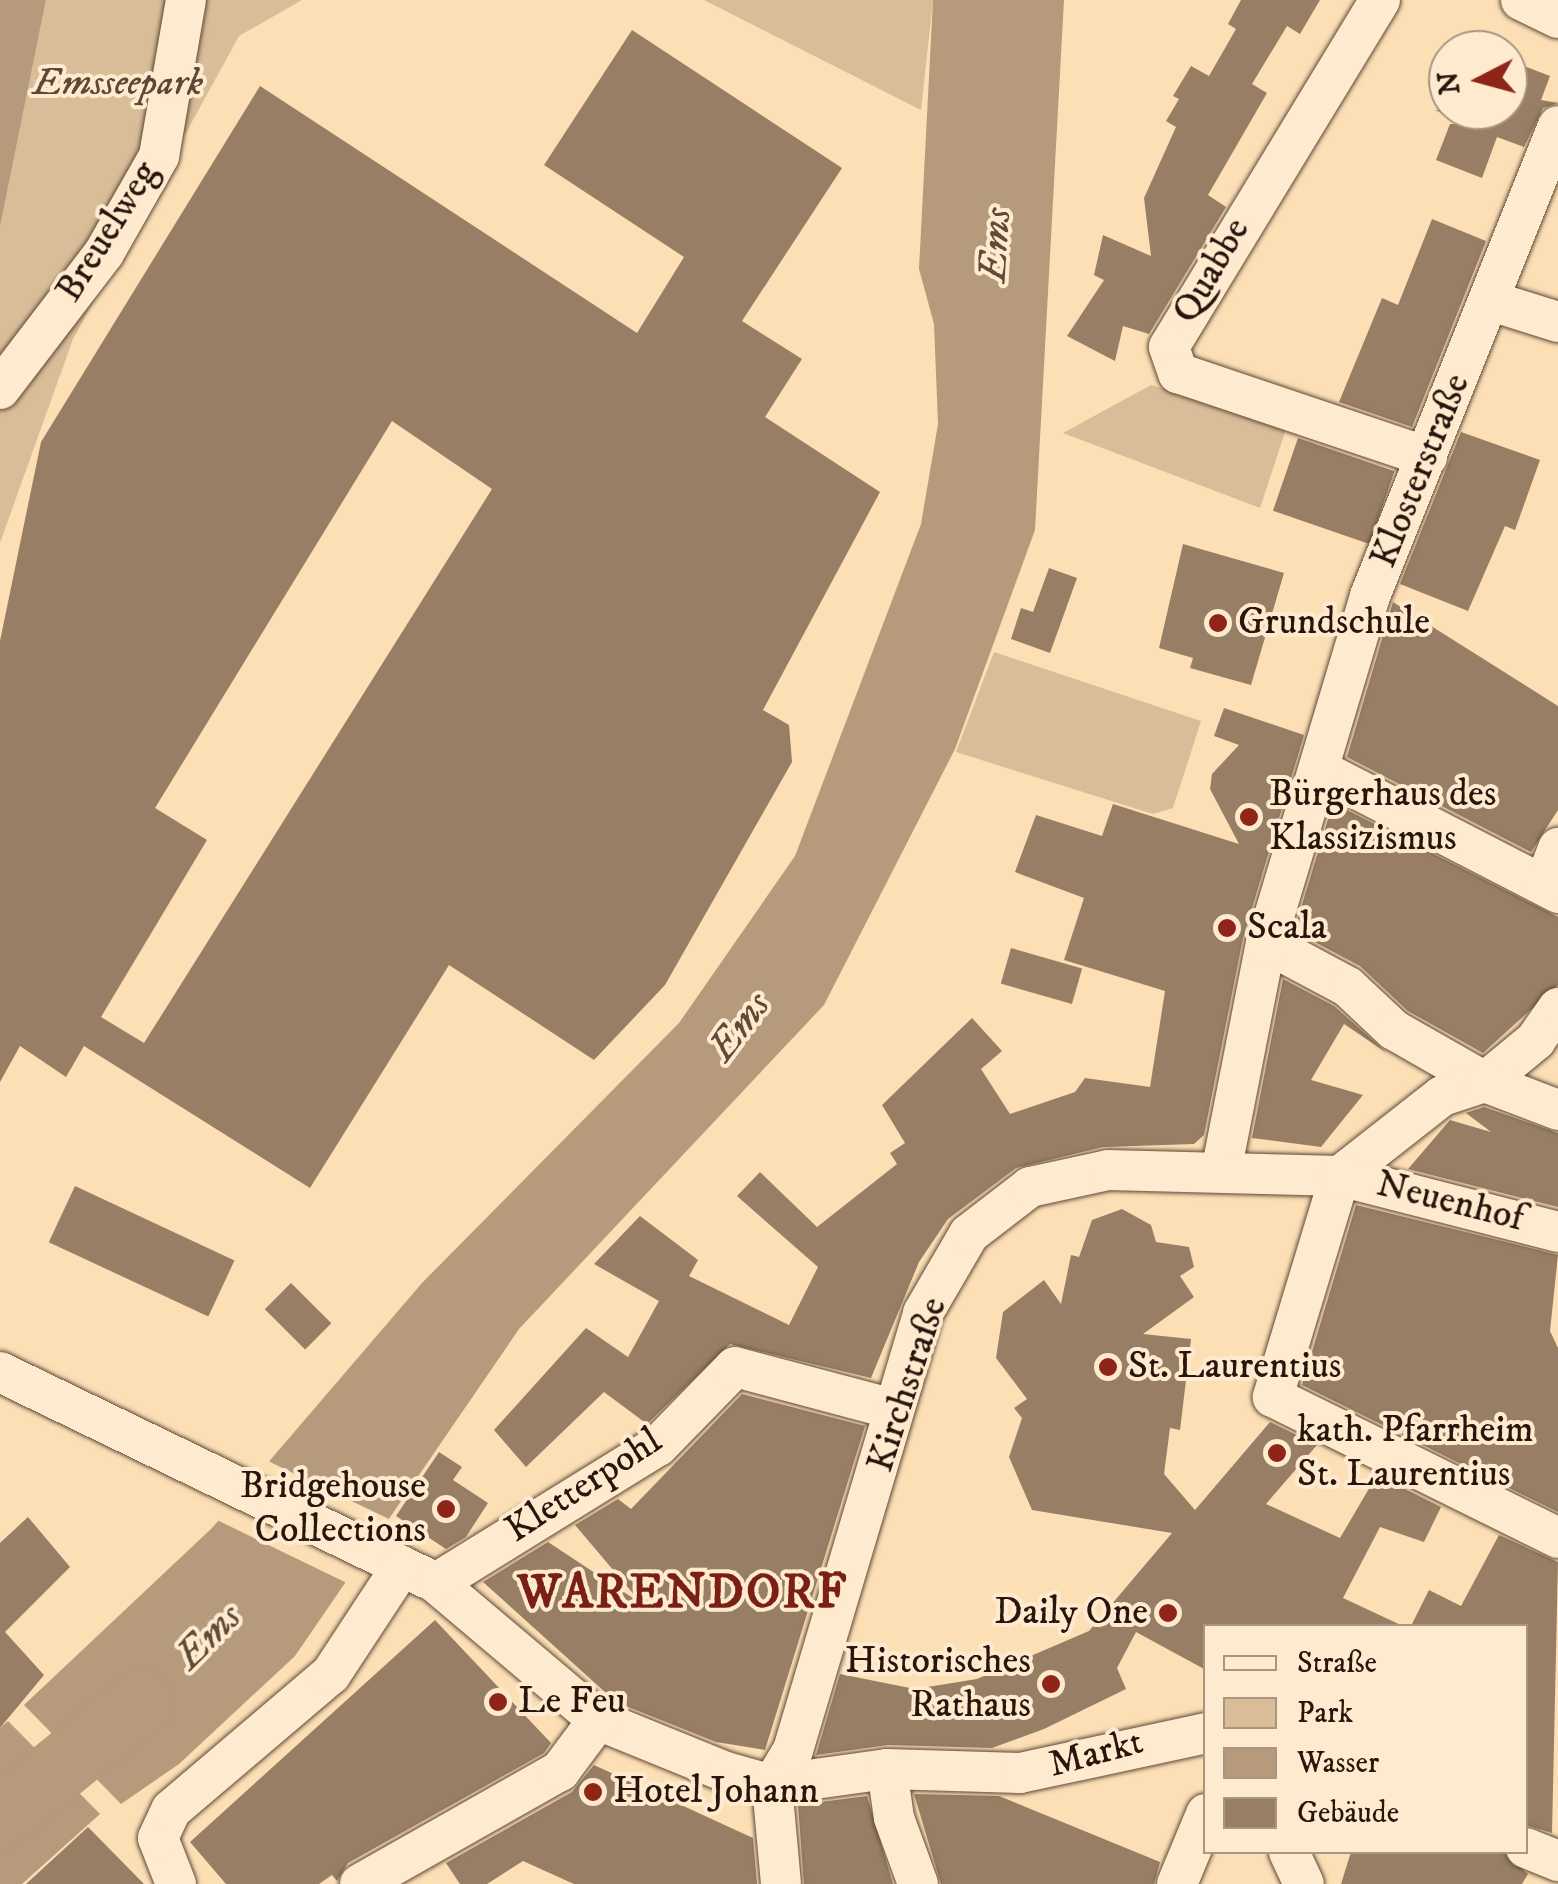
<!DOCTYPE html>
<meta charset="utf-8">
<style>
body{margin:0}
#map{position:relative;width:1558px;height:1884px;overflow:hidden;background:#fcdfb5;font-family:"IM FELL DW Pica",serif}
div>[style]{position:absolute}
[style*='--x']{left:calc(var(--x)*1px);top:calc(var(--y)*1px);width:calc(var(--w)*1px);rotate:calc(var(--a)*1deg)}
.green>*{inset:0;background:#d8bd98}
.water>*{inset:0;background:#b59a7c}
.pier>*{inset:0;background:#fcdfb5}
.river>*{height:65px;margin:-32.5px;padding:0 32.5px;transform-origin:32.5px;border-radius:32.5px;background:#b59a7c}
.building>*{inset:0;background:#977e64;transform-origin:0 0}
.roads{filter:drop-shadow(0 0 2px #5e4837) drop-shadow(0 0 2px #5e4837)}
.street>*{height:40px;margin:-20px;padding:0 20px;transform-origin:20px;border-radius:20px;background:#fdeacf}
.dots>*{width:28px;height:28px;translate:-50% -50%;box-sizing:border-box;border:5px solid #fdeacf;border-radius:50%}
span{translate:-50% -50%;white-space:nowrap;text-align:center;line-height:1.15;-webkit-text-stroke:8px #fdeacf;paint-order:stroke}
.park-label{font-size:38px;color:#5e4737;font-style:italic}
.street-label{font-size:38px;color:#2a150d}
.poi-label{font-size:38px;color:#2a150d}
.left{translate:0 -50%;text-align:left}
.right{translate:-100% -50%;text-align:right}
.water-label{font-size:40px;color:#624a39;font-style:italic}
.district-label{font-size:48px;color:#7a1f14;font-weight:700;letter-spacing:2.5px}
.legend{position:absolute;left:1203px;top:1624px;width:325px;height:230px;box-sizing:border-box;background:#fdeacf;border:2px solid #a99581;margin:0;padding:12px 18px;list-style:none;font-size:30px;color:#2a150d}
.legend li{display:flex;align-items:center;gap:20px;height:50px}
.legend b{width:50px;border:2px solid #a99581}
.north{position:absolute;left:1428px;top:30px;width:100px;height:100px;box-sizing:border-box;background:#fdeacf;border:2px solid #a99581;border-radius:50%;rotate:264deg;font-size:28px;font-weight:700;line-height:40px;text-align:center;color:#2a150d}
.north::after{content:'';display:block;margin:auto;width:35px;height:45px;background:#8f2418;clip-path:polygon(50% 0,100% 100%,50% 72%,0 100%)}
</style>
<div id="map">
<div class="green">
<i style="clip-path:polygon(46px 0,302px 0,239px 36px,73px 339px,0 543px,0 227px)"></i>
<i style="clip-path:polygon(704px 0,933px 0,921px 110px)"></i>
<i style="clip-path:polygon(1151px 385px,1287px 426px,1260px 508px,1063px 433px)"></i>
<i style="clip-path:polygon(994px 652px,1201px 721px,1173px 808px,1153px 814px,956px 752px)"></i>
</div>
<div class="water">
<i style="clip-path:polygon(0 0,46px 0,0 227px)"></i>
<i style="clip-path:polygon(933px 0,1064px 0,1035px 530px,955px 749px,824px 1005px,519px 1329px,295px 1656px,179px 1764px,121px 1804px,24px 1705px,212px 1528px,422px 1283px,679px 1023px,795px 856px,921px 524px,938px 424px,934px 324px,919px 269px)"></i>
<i style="clip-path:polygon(8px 1721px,100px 1814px,22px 1884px,0 1884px,0 1728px)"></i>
</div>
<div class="pier">
<i style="clip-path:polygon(266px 1460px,389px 1519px,351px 1585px,217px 1520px)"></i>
</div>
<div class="river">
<i style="--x:0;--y:1816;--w:182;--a:-39.2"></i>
</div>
<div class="building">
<i style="clip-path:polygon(1241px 0,1320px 0,1300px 34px,1287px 26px,1252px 84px,1267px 93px,1208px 195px,1226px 207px,1149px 334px,1123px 326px,1115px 361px,1067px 336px,1104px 280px,1094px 275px,1103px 235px,1151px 256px,1144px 198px,1176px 127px,1166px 121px,1179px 99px,1173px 96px,1191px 66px,1209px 76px,1236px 29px,1228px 24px)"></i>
<i style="clip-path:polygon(evenodd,632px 30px,842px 168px,742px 321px,802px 359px,765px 417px,880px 492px,763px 710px,789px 725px,792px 762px,665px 985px,594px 1060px,449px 965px,310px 1188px,84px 1046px,66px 1077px,20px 1046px,0 1082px,0 641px,41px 442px,260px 86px,637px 333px,684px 257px,544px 165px,632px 30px,392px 421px,492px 489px,144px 1043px,101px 1017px,207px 840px,155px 808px,392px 421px)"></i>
<i style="clip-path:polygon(1508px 60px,1550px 76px,1541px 100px,1558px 103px,1543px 108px,1524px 147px,1497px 137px,1482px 178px,1436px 160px,1450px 124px,1465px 124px,1435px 110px,1508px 110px)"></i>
<i style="clip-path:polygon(1432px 219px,1486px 241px,1412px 427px,1339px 402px,1382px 298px,1398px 305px)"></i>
<i style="clip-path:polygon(1461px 432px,1540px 460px,1515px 530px,1505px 526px,1468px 611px,1400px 584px)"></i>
<i style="left:1298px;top:438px;width:102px;height:77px;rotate:19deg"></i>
<i style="clip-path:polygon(1183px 544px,1284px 573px,1251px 685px,1190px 668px,1193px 658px,1159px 648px)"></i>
<i style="clip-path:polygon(1049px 568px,1077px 578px,1050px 653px,1011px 639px,1021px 608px,1033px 612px)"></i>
<i style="clip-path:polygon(1393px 602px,1558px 706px,1558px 810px,1531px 852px,1347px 757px)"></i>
<i style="clip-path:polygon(1224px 708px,1304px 735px,1243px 938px,1204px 1135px,1194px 1144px,1103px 1147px,1016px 1168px,948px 1219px,919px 1262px,871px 1378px,730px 1344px,647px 1424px,604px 1392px,526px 1467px,494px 1430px,586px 1328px,628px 1357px,659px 1301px,594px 1264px,640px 1216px,698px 1260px,689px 1276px,789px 1325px,818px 1267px,737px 1196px,760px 1172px,817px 1227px,897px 1164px,890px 1153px,905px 1143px,882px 1105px,972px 1018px,1002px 1051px,981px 1069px,1010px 1114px,1075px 1092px,1085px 1078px,1150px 1087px,1165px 991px,1064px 960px,1084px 898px,1015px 872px,1036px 815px,1102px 836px,1113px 804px,1239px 844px,1210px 789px,1212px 774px,1239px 745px,1214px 736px)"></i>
<i style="clip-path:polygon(1333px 803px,1558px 917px,1558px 985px,1483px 1053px,1408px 1011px,1360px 966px,1294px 931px)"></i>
<i style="left:1011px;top:948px;width:74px;height:37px;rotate:16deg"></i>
<i style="clip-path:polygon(1283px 979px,1334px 1006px,1387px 1053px,1344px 1024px,1311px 1080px,1363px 1095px,1321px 1147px,1252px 1138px)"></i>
<i style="clip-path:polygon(1484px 1107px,1558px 1133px,1558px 1207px,1408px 1169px,1450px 1120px,1491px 1132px,1466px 1113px)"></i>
<i style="left:75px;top:1186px;width:176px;height:62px;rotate:25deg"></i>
<i style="clip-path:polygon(1356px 1205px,1558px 1255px,1550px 1331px,1558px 1348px,1558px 1512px,1302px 1385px)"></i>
<i style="clip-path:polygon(1122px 1209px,1151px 1225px,1156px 1242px,1189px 1247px,1194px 1267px,1180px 1276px,1194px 1297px,1143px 1334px,1191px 1339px,1180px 1430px,1170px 1428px,1164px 1474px,1195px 1510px,1270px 1422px,1317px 1445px,1266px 1504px,1340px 1538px,1377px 1475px,1441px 1507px,1424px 1542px,1380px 1527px,1343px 1598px,1403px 1626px,1206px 1626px,1206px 1670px,1136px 1632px,1117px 1668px,1126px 1689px,1044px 1729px,992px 1748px,888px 1745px,816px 1755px,840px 1674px,915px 1689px,977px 1679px,1089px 1631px,1172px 1533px,1032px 1510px,1009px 1457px,1022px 1418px,1014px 1408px,1027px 1399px,996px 1358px,1003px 1312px,1044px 1280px,1061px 1304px,1071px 1255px,1079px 1257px,1092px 1220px)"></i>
<i style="left:291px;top:1283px;width:57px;height:37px;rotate:45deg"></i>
<i style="clip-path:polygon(742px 1394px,865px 1426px,765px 1750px,716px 1742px,616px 1702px,483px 1582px,548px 1542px,642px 1604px,575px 1525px,618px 1499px,631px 1509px)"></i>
<i style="clip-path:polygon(439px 1452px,462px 1467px,453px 1480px,488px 1503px,466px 1537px,446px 1549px,396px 1516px)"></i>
<i style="clip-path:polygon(28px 1517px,70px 1567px,5px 1632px,44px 1675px,0 1728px,0 1543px)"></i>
<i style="clip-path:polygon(1499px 1535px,1558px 1562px,1552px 1833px,1526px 1825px,1526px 1626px,1411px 1626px,1429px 1590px,1461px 1606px)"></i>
<i style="clip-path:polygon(435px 1620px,551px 1743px,544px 1753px,348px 1863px,337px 1881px,332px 1875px,319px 1884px,226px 1884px,190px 1842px)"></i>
<i style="clip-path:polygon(594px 1765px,753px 1838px,757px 1884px,574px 1884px,523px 1861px,487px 1884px,460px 1884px,446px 1863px,572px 1792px)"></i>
<i style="clip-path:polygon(914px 1794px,999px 1796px,1160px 1862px,1154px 1884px,941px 1884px)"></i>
<i style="clip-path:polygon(867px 1796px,893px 1884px,804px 1884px,798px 1805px)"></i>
<i style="clip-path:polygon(88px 1827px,144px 1884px,26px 1884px)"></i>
<i style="clip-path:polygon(1351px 1852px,1503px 1852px,1528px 1874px,1522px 1884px,1341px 1884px)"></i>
</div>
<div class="roads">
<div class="street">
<i style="--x:1380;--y:0;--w:406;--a:121.3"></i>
<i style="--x:1169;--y:347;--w:28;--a:71"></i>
<i style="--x:1178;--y:373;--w:263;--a:18.6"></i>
<i style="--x:1521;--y:0;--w:41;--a:25.9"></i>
<i style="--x:1491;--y:301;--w:70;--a:17.4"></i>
<i style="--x:0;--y:389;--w:171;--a:-52.6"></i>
<i style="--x:104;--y:253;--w:112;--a:-60.4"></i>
<i style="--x:159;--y:156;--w:158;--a:-80.2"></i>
<i style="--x:1322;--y:771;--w:266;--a:27.3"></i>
<i style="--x:1544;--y:885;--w:40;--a:-69"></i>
<i style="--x:1266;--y:943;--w:93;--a:28.2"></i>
<i style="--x:1348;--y:987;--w:63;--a:43.1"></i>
<i style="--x:1394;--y:1030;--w:105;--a:29.7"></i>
<i style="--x:1485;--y:1082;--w:45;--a:162"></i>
<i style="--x:1442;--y:1096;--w:130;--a:141.9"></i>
<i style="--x:1558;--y:1008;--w:39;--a:125"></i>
<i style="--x:1536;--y:1040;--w:66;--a:140.5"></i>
<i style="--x:1485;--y:1082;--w:78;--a:21"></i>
<i style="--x:1221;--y:1172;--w:233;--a:-78.9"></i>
<i style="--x:1266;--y:943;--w:362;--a:-73.3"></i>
<i style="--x:1370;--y:596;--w:506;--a:-68.2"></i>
<i style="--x:1340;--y:1176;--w:231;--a:106.9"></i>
<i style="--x:1273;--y:1397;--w:318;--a:26.3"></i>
<i style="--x:0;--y:1372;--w:484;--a:25.8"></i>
<i style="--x:436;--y:1583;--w:212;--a:40.2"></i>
<i style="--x:598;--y:1720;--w:138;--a:22.1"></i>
<i style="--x:726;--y:1772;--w:48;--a:15.8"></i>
<i style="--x:772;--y:1785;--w:116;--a:-7.9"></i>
<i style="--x:887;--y:1769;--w:133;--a:1.7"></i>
<i style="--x:1020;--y:1773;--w:190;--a:-12.1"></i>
<i style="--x:436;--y:1583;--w:261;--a:-31.7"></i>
<i style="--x:658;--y:1446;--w:110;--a:-45.7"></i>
<i style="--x:735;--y:1367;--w:163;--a:14.9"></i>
<i style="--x:887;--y:1769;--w:49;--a:81.9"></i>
<i style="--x:894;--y:1818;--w:70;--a:70"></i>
<i style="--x:772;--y:1785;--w:41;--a:-59"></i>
<i style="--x:793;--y:1750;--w:456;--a:-73.4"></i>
<i style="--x:923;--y:1313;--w:91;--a:-59.8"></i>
<i style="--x:969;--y:1234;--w:77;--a:-37.6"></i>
<i style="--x:1030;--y:1187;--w:80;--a:-12.3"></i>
<i style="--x:1108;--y:1170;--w:232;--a:1.5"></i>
<i style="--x:1340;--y:1176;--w:225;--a:14.4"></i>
<i style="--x:772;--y:1785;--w:99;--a:84.8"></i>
<i style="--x:1526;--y:1848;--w:35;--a:22"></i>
<i style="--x:1289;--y:1852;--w:35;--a:65"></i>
<i style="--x:176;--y:1884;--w:49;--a:-111.4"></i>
<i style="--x:158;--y:1838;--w:31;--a:-65"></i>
<i style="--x:171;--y:1810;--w:210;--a:-40.4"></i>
<i style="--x:331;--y:1674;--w:129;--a:-56.7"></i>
<i style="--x:360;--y:1884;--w:230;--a:-29.5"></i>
<i style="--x:560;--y:1771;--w:64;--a:-53.3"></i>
<i style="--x:1177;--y:1884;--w:76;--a:-67.5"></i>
</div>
</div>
<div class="dots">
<i style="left:1218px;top:623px;background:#8f2418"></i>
<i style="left:1249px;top:817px;background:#8f2418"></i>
<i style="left:1227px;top:928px;background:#8f2418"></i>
<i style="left:1108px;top:1367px;background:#8f2418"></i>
<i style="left:1277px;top:1453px;background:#8f2418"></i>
<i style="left:446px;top:1509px;background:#8f2418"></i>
<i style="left:1168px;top:1613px;background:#8f2418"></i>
<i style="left:1051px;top:1684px;background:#8f2418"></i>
<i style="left:498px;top:1702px;background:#8f2418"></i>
<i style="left:593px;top:1792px;background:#8f2418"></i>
</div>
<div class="park-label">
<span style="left:118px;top:84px">Emsseepark</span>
</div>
<div class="street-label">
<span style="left:108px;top:232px;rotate:-58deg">Breuelweg</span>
<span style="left:1212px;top:271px;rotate:-60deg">Quabbe</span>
<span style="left:1421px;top:471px;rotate:-68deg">Klosterstraße</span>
<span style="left:1450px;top:1202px;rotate:14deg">Neuenhof</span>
<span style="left:908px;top:1385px;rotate:-72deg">Kirchstraße</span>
<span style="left:584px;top:1486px;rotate:-33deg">Kletterpohl</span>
<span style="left:1096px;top:1754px;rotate:-15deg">Markt</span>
</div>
<div class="poi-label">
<span class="left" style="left:1238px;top:623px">Grundschule</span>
<span class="left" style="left:1269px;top:817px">Bürgerhaus des<br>Klassizismus</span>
<span class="left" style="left:1247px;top:928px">Scala</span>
<span class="left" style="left:1128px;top:1367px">St. Laurentius</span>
<span class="left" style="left:1297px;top:1453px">kath. Pfarrheim<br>St. Laurentius</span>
<span class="right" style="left:426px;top:1509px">Bridgehouse<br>Collections</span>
<span class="right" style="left:1148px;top:1613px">Daily One</span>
<span class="right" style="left:1031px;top:1684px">Historisches<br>Rathaus</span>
<span class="left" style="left:518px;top:1702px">Le Feu</span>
<span class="left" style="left:613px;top:1792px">Hotel Johann</span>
</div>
<div class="water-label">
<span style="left:996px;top:245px;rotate:-86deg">Ems</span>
<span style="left:740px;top:1027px;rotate:-53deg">Ems</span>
<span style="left:209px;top:1637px;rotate:-45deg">Ems</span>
</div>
<div class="district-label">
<span style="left:683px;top:1594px">WARENDORF</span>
</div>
<ul class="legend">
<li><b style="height:12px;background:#fdeacf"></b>Straße</li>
<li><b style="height:28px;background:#d8bd98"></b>Park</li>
<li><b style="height:28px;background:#b59a7c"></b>Wasser</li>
<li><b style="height:28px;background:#977e64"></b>Gebäude</li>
</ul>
<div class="north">N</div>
</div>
